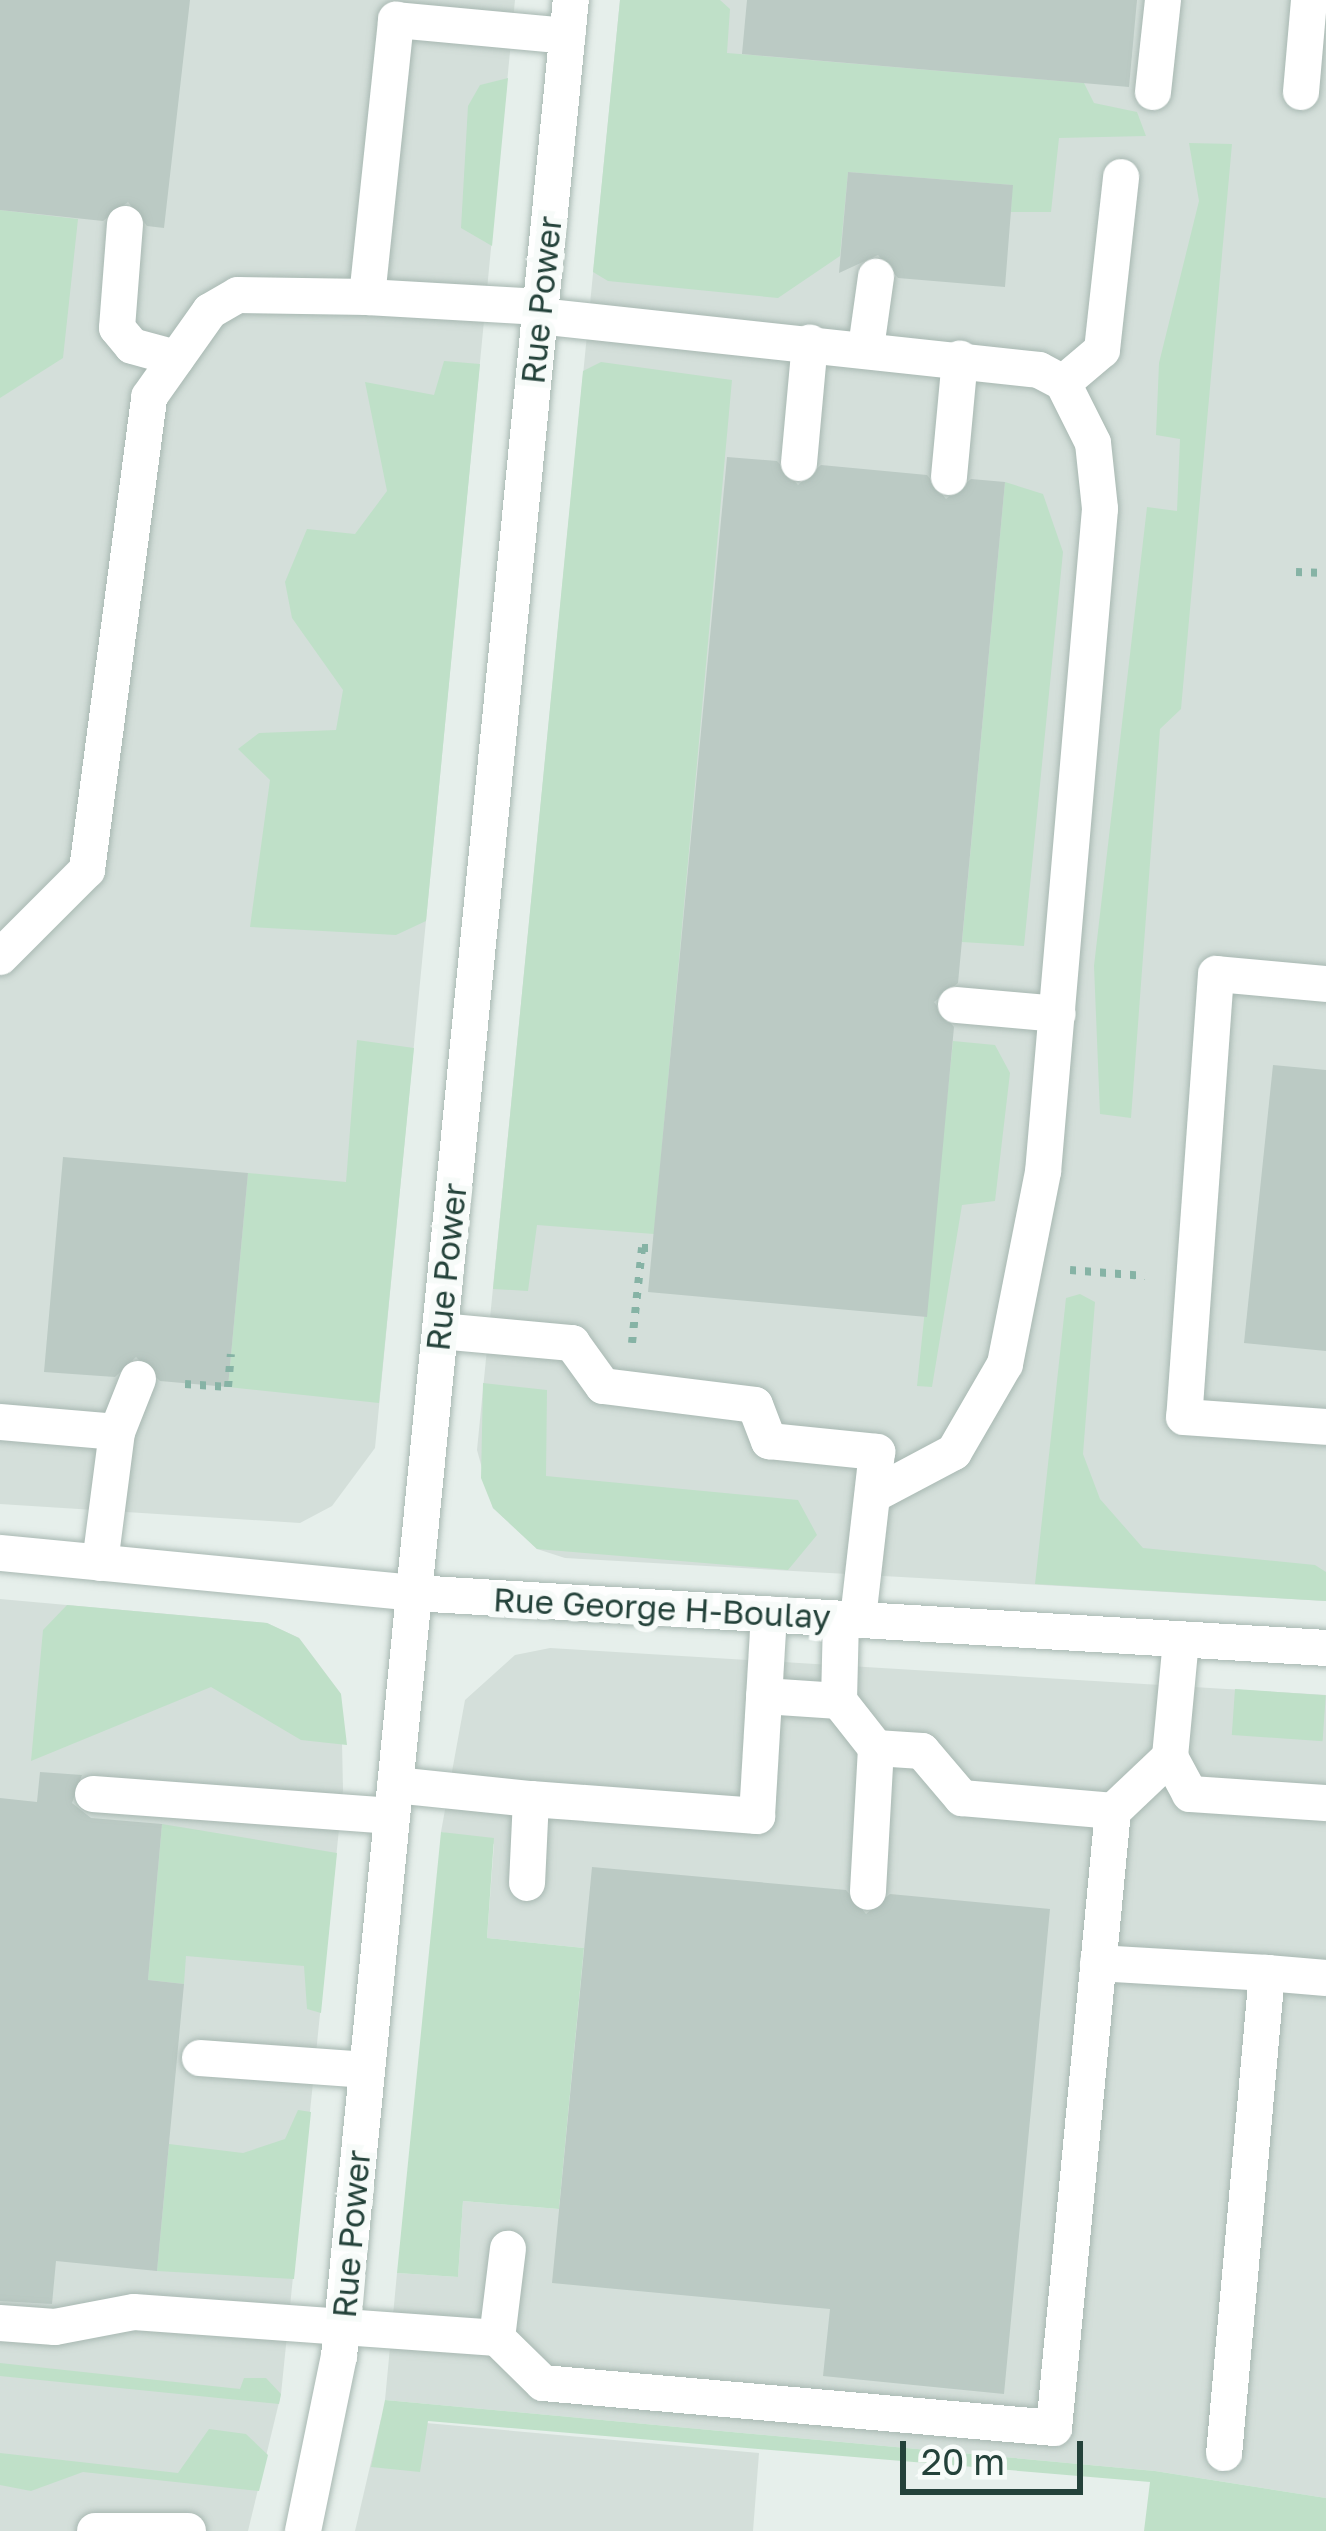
<!DOCTYPE html>
<style>
body{margin:0}
#map{position:relative;width:1326px;height:2531px;overflow:hidden;background:#e6efeb;font-family:"Golos Text",sans-serif}
div>[style]{position:absolute}
[style*='--x']{left:calc(var(--x)*1px);top:calc(var(--y)*1px);width:calc(var(--w)*1px);rotate:calc(var(--a)*1deg)}
.built>*{inset:0;background:#d4dfda}
.green>*{inset:0;background:#bfe0c8;transform-origin:0 0}
.building>*{inset:0;background:#bbcac4}
.path>*{height:8px;margin-top:-4px;transform-origin:0;background:repeating-linear-gradient(90deg,#86b3a5 0 6px,transparent 0 15px)}
.roads{filter:drop-shadow(0 0 3px #a8b8b2) drop-shadow(0 0 3px #a8b8b2)}
.minor>*{height:36px;margin:-18px;padding:0 18px;transform-origin:18px;border-radius:18px;background:#fff}
span{translate:-50% -50%;white-space:nowrap;text-align:center;line-height:1.15;-webkit-text-stroke:12px #f7fbf9;paint-order:stroke}
.street-label{font-size:33px;color:#24423a}
.scale{position:absolute;left:900px;top:2441px;width:183px;height:54px;box-sizing:border-box;border:6px solid #24423a;border-top:0;padding-left:15px;font-size:36px;line-height:42px;white-space:nowrap;color:#24423a;-webkit-text-stroke:9px #f7fbf9;paint-order:stroke}
</style>
<div id="map">
<div class="built">
<i style="clip-path:polygon(0 0,515px 0,375px 1448px,332px 1506px,300px 1523px,0 1504px)"></i>
<i style="clip-path:polygon(620px 0,1326px 0,1326px 1601px,565px 1558px,537px 1549px,493px 1508px,477px 1450px)"></i>
<i style="clip-path:polygon(0 1599px,267px 1623px,299px 1638px,341px 1694px,343px 1790px,281px 2394px,248px 2531px,0 2531px)"></i>
<i style="clip-path:polygon(550px 1648px,1326px 1695px,1326px 2498px,1155px 2471px,385px 2400px,397px 2273px,458px 2277px,463px 2201px,559px 2209px,584px 1948px,487px 1938px,494px 1844px,441px 1832px,465px 1700px,515px 1655px)"></i>
<i style="clip-path:polygon(381px 2419px,759px 2453px,753px 2531px,355px 2531px)"></i>
</div>
<div class="green">
<i style="clip-path:polygon(620px 0,720px 0,730px 9px,727px 53px,1084px 83px,1094px 103px,1137px 112px,1146px 136px,1059px 138px,1051px 212px,1011px 212px,1012px 185px,848px 172px,840px 256px,778px 298px,608px 281px,593px 272px)"></i>
<i style="clip-path:polygon(508px 78px,492px 246px,461px 228px,468px 106px,480px 85px)"></i>
<i style="clip-path:polygon(1189px 143px,1232px 144px,1181px 709px,1160px 729px,1131px 1118px,1100px 1114px,1094px 966px,1147px 507px,1177px 511px,1180px 439px,1156px 435px,1159px 363px,1199px 201px)"></i>
<i style="clip-path:polygon(0 210px,78px 219px,63px 358px,0 398px)"></i>
<i style="clip-path:polygon(444px 361px,480px 364px,426px 921px,396px 935px,250px 927px,270px 780px,238px 749px,259px 733px,336px 730px,343px 690px,292px 618px,285px 582px,307px 529px,355px 534px,387px 491px,365px 382px,434px 395px)"></i>
<i style="clip-path:polygon(601px 362px,732px 380px,654px 1234px,537px 1225px,528px 1291px,493px 1289px,583px 371px)"></i>
<i style="clip-path:polygon(1005px 482px,1043px 494px,1063px 552px,1024px 946px,962px 942px)"></i>
<i style="clip-path:polygon(357px 1040px,414px 1048px,379px 1403px,228px 1387px,248px 1173px,346px 1182px)"></i>
<i style="clip-path:polygon(953px 1041px,995px 1045px,1010px 1073px,995px 1201px,962px 1205px,932px 1387px,917px 1386px)"></i>
<i style="clip-path:polygon(1080px 1294px,1095px 1302px,1083px 1454px,1100px 1499px,1143px 1548px,1315px 1565px,1326px 1572px,1326px 1601px,1035px 1584px,1066px 1298px)"></i>
<i style="clip-path:polygon(483px 1383px,547px 1390px,546px 1476px,798px 1500px,817px 1535px,788px 1570px,537px 1549px,493px 1508px,481px 1478px)"></i>
<i style="clip-path:polygon(67px 1605px,267px 1623px,299px 1638px,341px 1694px,347px 1745px,301px 1740px,211px 1687px,31px 1761px,43px 1630px)"></i>
<i style="left:1235px;top:1689px;width:91px;height:46px;rotate:4deg"></i>
<i style="clip-path:polygon(162px 1824px,337px 1853px,321px 2013px,307px 2009px,304px 1966px,186px 1956px,184px 1984px,148px 1980px)"></i>
<i style="clip-path:polygon(441px 1832px,494px 1838px,487px 1938px,584px 1948px,559px 2209px,463px 2201px,458px 2277px,397px 2273px)"></i>
<i style="clip-path:polygon(298px 2110px,311px 2112px,294px 2279px,157px 2271px,169px 2144px,243px 2153px,285px 2139px)"></i>
<i style="clip-path:polygon(0 2363px,240px 2389px,244px 2378px,266px 2378px,281px 2394px,279px 2404px,0 2376px)"></i>
<i style="clip-path:polygon(385px 2400px,1155px 2471px,1326px 2498px,1326px 2531px,1144px 2531px,1150px 2482px,428px 2421px,420px 2472px,371px 2467px)"></i>
<i style="clip-path:polygon(209px 2429px,246px 2434px,268px 2455px,259px 2491px,83px 2472px,31px 2491px,0 2485px,0 2453px,178px 2473px)"></i>
</div>
<div class="building">
<i style="clip-path:polygon(0 0,190px 0,164px 228px,147px 226px,128px 202px,103px 221px,0 210px)"></i>
<i style="clip-path:polygon(747px 0,1137px 0,1129px 87px,742px 54px)"></i>
<i style="clip-path:polygon(848px 172px,1013px 185px,1005px 287px,898px 278px,878px 255px,839px 273px)"></i>
<i style="clip-path:polygon(727px 457px,777px 461px,798px 485px,821px 465px,927px 475px,946px 499px,971px 479px,1005px 482px,958px 983px,934px 1002px,954px 1027px,927px 1317px,648px 1292px)"></i>
<i style="clip-path:polygon(1273px 1065px,1326px 1070px,1326px 1351px,1244px 1343px)"></i>
<i style="clip-path:polygon(63px 1157px,248px 1173px,228px 1387px,160px 1381px,136px 1357px,115px 1377px,44px 1372px)"></i>
<i style="clip-path:polygon(40px 1772px,82px 1775px,72px 1803px,91px 1818px,162px 1824px,148px 1980px,184px 1984px,157px 2271px,56px 2261px,52px 2304px,0 2301px,0 1798px,37px 1802px)"></i>
<i style="clip-path:polygon(592px 1867px,846px 1890px,866px 1914px,890px 1894px,1050px 1909px,1004px 2394px,823px 2376px,830px 2309px,552px 2283px)"></i>
</div>
<div class="path">
<i style="--x:1296;--y:572;--w:30;--a:2"></i>
<i style="--x:1070;--y:1270;--w:75;--a:4.6"></i>
<i style="--x:632;--y:1343;--w:96;--a:-84"></i>
<i style="--x:642;--y:1248;--w:10;--a:0"></i>
<i style="--x:185;--y:1384;--w:43;--a:4"></i>
<i style="--x:228;--y:1387;--w:33;--a:-85"></i>
</div>
<div class="roads">
<div class="minor">
<i style="--x:1153;--y:92;--w:93;--a:-83.8"></i>
<i style="--x:1301;--y:92;--w:92;--a:-85"></i>
<i style="--x:125;--y:224;--w:104;--a:94.4"></i>
<i style="--x:117;--y:328;--w:23;--a:50"></i>
<i style="--x:132;--y:346;--w:46;--a:15.3"></i>
<i style="--x:540;--y:307;--w:173;--a:-176.7"></i>
<i style="--x:367;--y:297;--w:279;--a:-84"></i>
<i style="--x:396;--y:20;--w:172;--a:5.3"></i>
<i style="--x:539;--y:316;--w:503;--a:6.16"></i>
<i style="--x:1039;--y:370;--w:27;--a:28"></i>
<i style="--x:1063;--y:383;--w:67;--a:63.4"></i>
<i style="--x:1093;--y:443;--w:66;--a:83.9"></i>
<i style="--x:1100;--y:509;--w:665;--a:94.91"></i>
<i style="--x:1043;--y:1172;--w:196;--a:101.2"></i>
<i style="--x:1005;--y:1364;--w:102;--a:120.1"></i>
<i style="--x:954;--y:1452;--w:92;--a:152"></i>
<i style="--x:866;--y:348;--w:72;--a:-82"></i>
<i style="--x:1063;--y:383;--w:51;--a:-40.2"></i>
<i style="--x:1102;--y:350;--w:174;--a:-83.7"></i>
<i style="--x:799;--y:463;--w:121;--a:-84.8"></i>
<i style="--x:949;--y:477;--w:119;--a:-84.7"></i>
<i style="--x:0;--y:957;--w:123;--a:-45"></i>
<i style="--x:87;--y:870;--w:477;--a:-82.5"></i>
<i style="--x:149;--y:397;--w:105;--a:-54.7"></i>
<i style="--x:210;--y:311;--w:32;--a:-30"></i>
<i style="--x:238;--y:295;--w:129;--a:0.9"></i>
<i style="--x:1326;--y:984;--w:110;--a:-174.8"></i>
<i style="--x:1216;--y:974;--w:444;--a:94.1"></i>
<i style="--x:1184;--y:1417;--w:142;--a:4"></i>
<i style="--x:956;--y:1005;--w:102;--a:5"></i>
<i style="--x:440;--y:1331;--w:133;--a:5.2"></i>
<i style="--x:572;--y:1343;--w:53;--a:54.2"></i>
<i style="--x:603;--y:1386;--w:153;--a:7.1"></i>
<i style="--x:755;--y:1405;--w:39;--a:69"></i>
<i style="--x:769;--y:1441;--w:109;--a:5.8"></i>
<i style="--x:877;--y:1452;--w:169;--a:96.5"></i>
<i style="--x:0;--y:1422;--w:117;--a:4.9"></i>
<i style="--x:117;--y:1432;--w:132;--a:97.4"></i>
<i style="--x:117;--y:1432;--w:57;--a:-68.4"></i>
<i style="--x:0;--y:1553;--w:416;--a:5.5"></i>
<i style="--x:414;--y:1593;--w:914;--a:3.45"></i>
<i style="--x:841;--y:1619;--w:82;--a:91.4"></i>
<i style="--x:839;--y:1701;--w:60;--a:51.8"></i>
<i style="--x:876;--y:1748;--w:144;--a:93.2"></i>
<i style="--x:1181;--y:1640;--w:118;--a:95.4"></i>
<i style="--x:1170;--y:1757;--w:42;--a:61.6"></i>
<i style="--x:1190;--y:1794;--w:136;--a:3.8"></i>
<i style="--x:764;--y:1696;--w:75;--a:3.8"></i>
<i style="--x:876;--y:1748;--w:46;--a:3.7"></i>
<i style="--x:922;--y:1751;--w:62;--a:49.6"></i>
<i style="--x:962;--y:1798;--w:152;--a:4.9"></i>
<i style="--x:395;--y:1785;--w:137;--a:5.9"></i>
<i style="--x:531;--y:1799;--w:84;--a:92.7"></i>
<i style="--x:93;--y:1794;--w:300;--a:4.2"></i>
<i style="--x:531;--y:1799;--w:227;--a:4.3"></i>
<i style="--x:757;--y:1816;--w:202;--a:-86.6"></i>
<i style="--x:1098;--y:1963;--w:169;--a:3.4"></i>
<i style="--x:1267;--y:1973;--w:482;--a:95.1"></i>
<i style="--x:1267;--y:1973;--w:59;--a:4.8"></i>
<i style="--x:200;--y:2058;--w:167;--a:4.1"></i>
<i style="--x:0;--y:2323;--w:55;--a:4.2"></i>
<i style="--x:55;--y:2327;--w:80;--a:-10.8"></i>
<i style="--x:134;--y:2312;--w:364;--a:4.1"></i>
<i style="--x:497;--y:2338;--w:90;--a:-83"></i>
<i style="--x:497;--y:2338;--w:64;--a:44.4"></i>
<i style="--x:543;--y:2383;--w:513;--a:5.03"></i>
<i style="--x:1054;--y:2428;--w:620;--a:-84.54"></i>
<i style="--x:1113;--y:1811;--w:79;--a:-43.5"></i>
<i style="--x:95;--y:2531;--w:93;--a:0"></i>
<i style="--x:303;--y:2531;--w:179;--a:-78.4"></i>
<i style="--x:339;--y:2356;--w:2367;--a:-84.38"></i>
</div>
</div>
<div class="street-label">
<span style="left:541px;top:300px;rotate:-84deg">Rue Power</span>
<span style="left:446px;top:1267px;rotate:-84deg">Rue Power</span>
<span style="left:662px;top:1608px;rotate:3deg">Rue George H-Boulay</span>
<span style="left:351px;top:2234px;rotate:-85deg">Rue Power</span>
</div>
<div class="scale">20 m</div>
</div>
